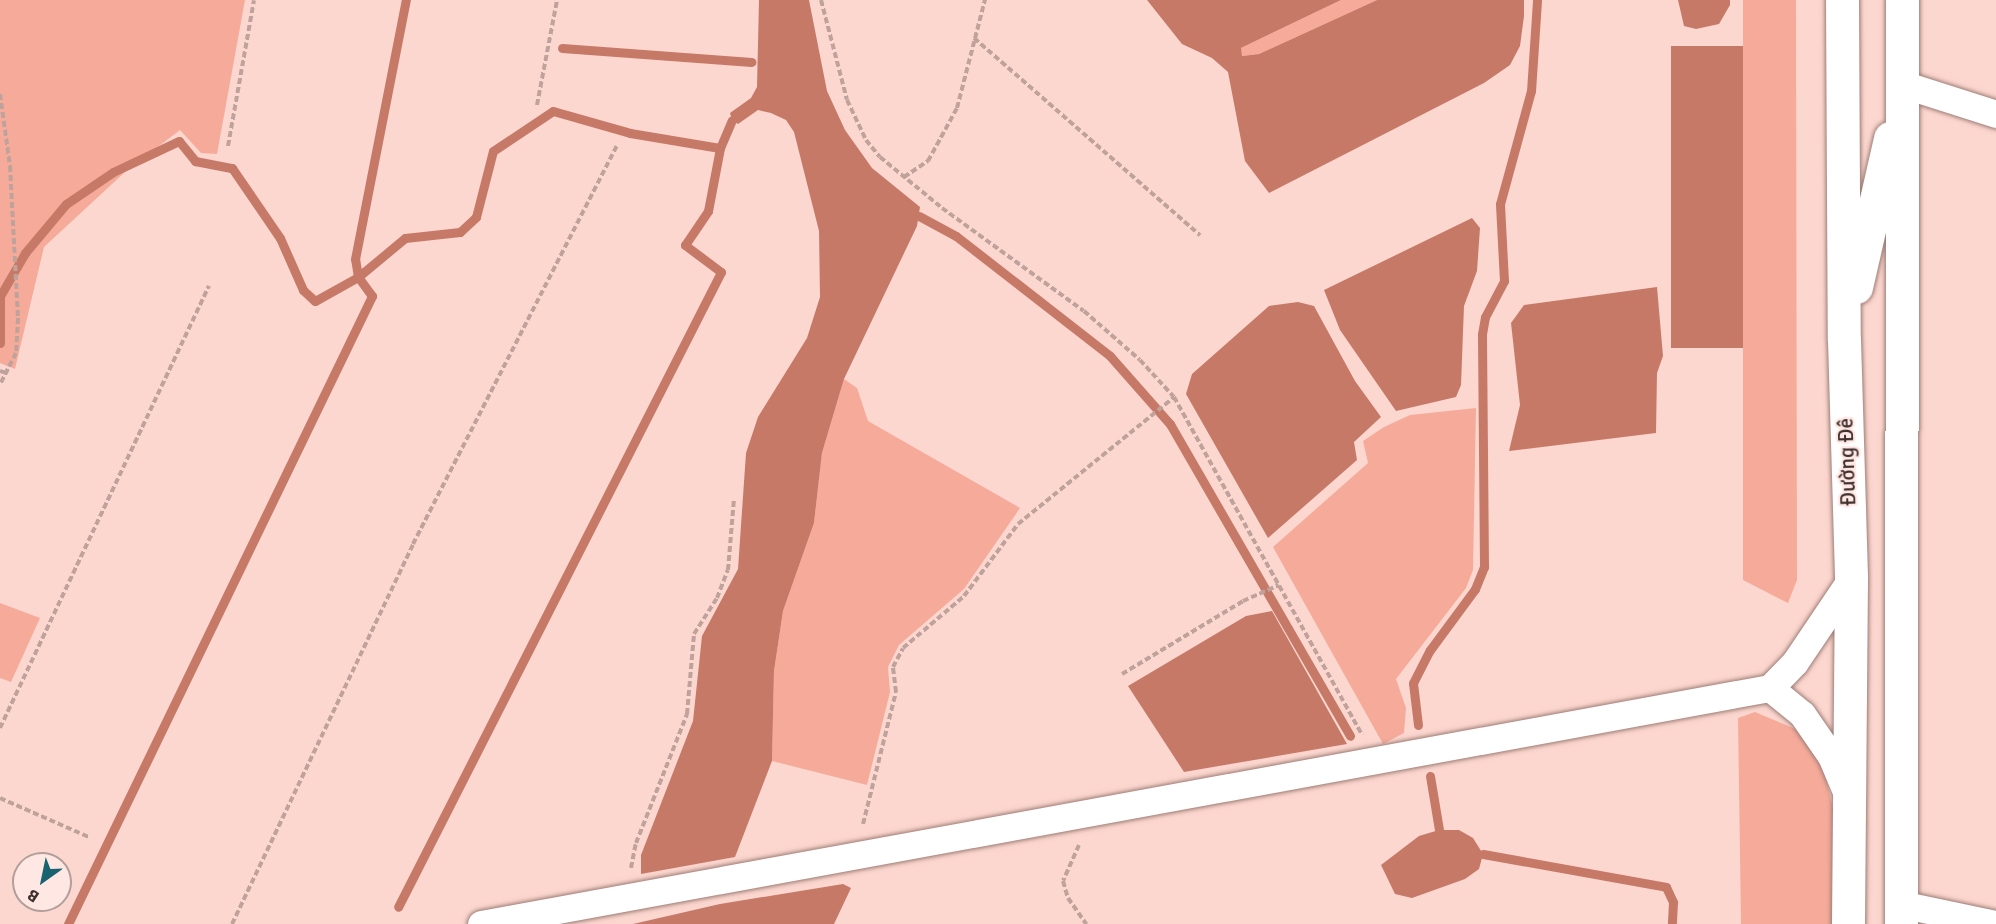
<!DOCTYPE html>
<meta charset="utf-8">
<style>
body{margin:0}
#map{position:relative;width:1996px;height:924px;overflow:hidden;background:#fcd7cf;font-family:Signika,sans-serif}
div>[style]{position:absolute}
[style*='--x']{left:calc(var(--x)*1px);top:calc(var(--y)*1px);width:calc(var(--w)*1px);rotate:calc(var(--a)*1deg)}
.green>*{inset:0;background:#f6ab9a}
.water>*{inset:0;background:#c77968;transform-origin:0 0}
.stream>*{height:9px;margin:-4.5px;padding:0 4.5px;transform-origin:4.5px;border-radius:4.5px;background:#c77968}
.path>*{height:4px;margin-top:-2px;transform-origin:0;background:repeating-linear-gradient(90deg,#bfa29b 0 6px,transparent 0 9px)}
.roads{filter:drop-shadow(0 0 2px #9e7d76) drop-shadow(0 0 2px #9e7d76)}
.street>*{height:27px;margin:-13.5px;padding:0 13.5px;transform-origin:13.5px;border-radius:13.5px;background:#fff}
.secondary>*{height:33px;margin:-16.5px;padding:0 16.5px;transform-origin:16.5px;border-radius:16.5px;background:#fff}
span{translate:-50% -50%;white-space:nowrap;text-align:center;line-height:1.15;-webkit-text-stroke:4.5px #ffe8e3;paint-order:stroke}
.street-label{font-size:21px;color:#3e302d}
.north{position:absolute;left:12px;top:852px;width:60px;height:60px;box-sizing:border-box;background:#ffe8e3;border:2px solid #b29e9a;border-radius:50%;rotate:213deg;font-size:16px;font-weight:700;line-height:24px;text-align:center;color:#3e302d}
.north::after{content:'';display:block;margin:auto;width:21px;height:27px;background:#196370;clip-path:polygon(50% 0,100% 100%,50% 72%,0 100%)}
</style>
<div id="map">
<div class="green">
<i style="clip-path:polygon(0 0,245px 0,217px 154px,201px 153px,180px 130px,125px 172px,44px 247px,15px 369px,0 363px)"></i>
<i style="clip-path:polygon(1341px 0,1377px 0,1259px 54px,1241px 56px,1241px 48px)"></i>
<i style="clip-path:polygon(1743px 0,1796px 0,1797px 580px,1788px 603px,1743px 580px)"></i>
<i style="clip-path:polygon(844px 379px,857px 388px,868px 421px,1020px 508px,964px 589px,899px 645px,888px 667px,890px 692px,867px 785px,772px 761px,774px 671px,783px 611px,814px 523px,822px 453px)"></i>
<i style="clip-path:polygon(1476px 408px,1473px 570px,1466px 588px,1396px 679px,1406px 708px,1404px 733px,1383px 744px,1273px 547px,1368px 463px,1363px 441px,1384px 427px,1410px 415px)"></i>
<i style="clip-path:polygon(0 603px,40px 618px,11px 682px,0 678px)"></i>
<i style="clip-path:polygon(1755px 712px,1798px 730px,1824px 771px,1836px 821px,1836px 924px,1741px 924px,1738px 718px)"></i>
</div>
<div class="water">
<i style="clip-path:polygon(759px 0,809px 0,827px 91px,845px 130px,872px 168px,920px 207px,917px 226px,844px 379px,822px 453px,814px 523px,783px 611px,774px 671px,772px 761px,735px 857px,641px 874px,641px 855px,693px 721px,702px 636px,738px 569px,746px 453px,758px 417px,807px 338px,820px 297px,819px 231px,794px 132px,786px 120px,771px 113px,758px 110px,738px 124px,732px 120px,730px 113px,751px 98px,757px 87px)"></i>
<i style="clip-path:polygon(1147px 0,1341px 0,1241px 48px,1242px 56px,1259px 54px,1377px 0,1524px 0,1524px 16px,1520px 46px,1510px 65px,1484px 83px,1269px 193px,1245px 161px,1228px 72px,1212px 58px,1182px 44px)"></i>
<i style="clip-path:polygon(1678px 0,1730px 0,1730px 5px,1719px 24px,1696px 29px,1684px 26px)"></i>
<i style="left:1743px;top:46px;width:302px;height:72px;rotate:90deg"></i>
<i style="clip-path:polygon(1472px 218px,1480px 228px,1477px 271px,1464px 306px,1461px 385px,1456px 397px,1396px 411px,1340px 330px,1324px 290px)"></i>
<i style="clip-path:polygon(1657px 287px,1663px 356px,1657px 373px,1656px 433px,1509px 451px,1520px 405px,1511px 323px,1524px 305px)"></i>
<i style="clip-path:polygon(1298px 302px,1314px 306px,1355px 381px,1381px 417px,1354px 442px,1357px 460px,1268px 538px,1186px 394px,1192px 374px,1269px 306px)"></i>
<i style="clip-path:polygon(1272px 611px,1347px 744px,1184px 772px,1128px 686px,1246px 616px)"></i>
<i style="clip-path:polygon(1439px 830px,1459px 830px,1473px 838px,1483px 854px,1479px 869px,1465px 879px,1412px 898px,1395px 894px,1381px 865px,1419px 836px)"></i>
<i style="clip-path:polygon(843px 884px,851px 888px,834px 924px,633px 924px,720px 904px)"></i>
</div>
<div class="stream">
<i style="--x:562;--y:48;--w:190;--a:4.2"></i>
<i style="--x:720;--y:148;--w:30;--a:-67"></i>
<i style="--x:919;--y:216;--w:42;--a:28.4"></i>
<i style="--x:956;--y:236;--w:195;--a:37.9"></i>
<i style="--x:1110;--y:356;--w:91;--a:48.6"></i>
<i style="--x:1170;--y:424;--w:360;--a:60"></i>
<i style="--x:0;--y:343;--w:47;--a:-90"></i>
<i style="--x:0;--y:296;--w:50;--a:-59.8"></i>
<i style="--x:25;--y:253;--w:64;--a:-50.1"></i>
<i style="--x:66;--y:204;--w:57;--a:-34.2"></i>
<i style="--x:113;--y:172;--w:73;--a:-25.2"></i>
<i style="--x:179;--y:141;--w:26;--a:51"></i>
<i style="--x:195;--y:161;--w:38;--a:11"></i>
<i style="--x:232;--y:168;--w:85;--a:55.6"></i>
<i style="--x:280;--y:238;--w:57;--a:66.1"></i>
<i style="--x:303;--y:290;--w:16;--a:43"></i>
<i style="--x:315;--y:301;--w:49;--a:-29.2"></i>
<i style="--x:358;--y:277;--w:61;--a:-39.7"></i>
<i style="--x:405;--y:238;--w:55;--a:-6.2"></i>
<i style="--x:460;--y:232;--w:22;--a:-43"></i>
<i style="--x:476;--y:217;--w:68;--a:-75.6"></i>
<i style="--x:493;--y:151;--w:72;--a:-33.7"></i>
<i style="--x:553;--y:111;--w:80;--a:15.9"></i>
<i style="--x:630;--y:133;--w:91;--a:9.5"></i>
<i style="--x:720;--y:148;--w:64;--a:100.8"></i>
<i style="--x:708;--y:211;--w:41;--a:124.1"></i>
<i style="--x:685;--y:245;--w:45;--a:36.9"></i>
<i style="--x:721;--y:272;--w:712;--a:116.96"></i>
<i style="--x:1418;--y:725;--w:42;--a:-96.8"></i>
<i style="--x:1413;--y:683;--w:37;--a:-63"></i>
<i style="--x:1430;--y:650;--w:76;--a:-53.6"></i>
<i style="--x:1475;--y:589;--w:24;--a:-68"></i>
<i style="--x:1484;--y:567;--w:233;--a:-90.5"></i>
<i style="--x:1482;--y:334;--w:17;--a:-80"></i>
<i style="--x:1485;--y:317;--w:41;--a:-62.2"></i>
<i style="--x:1504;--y:281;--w:77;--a:-93"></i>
<i style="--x:1500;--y:204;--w:117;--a:-74.7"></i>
<i style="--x:1531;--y:91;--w:91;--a:-86.2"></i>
<i style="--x:1430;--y:776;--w:55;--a:80.5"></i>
<i style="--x:1483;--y:854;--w:186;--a:10.2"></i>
<i style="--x:1666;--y:887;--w:17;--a:65"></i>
<i style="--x:1673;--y:902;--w:22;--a:93"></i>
<i style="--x:68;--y:924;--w:698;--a:-64.17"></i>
<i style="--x:372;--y:296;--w:24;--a:-126"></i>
<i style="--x:358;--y:277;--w:18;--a:-99"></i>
<i style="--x:355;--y:259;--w:264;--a:-78.9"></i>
</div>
<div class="path">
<i style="--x:821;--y:0;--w:103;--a:75.4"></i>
<i style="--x:847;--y:100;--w:44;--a:64.6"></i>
<i style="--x:866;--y:140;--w:22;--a:51"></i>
<i style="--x:880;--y:157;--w:80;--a:39.4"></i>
<i style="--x:942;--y:208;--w:175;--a:36"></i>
<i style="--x:1084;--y:311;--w:74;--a:41.2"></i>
<i style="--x:1140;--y:360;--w:50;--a:47.4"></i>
<i style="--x:1174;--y:397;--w:387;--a:60.9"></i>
<i style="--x:974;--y:38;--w:300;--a:41.1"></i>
<i style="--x:0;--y:94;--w:73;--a:82.1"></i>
<i style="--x:10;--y:166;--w:152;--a:87"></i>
<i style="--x:18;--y:318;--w:35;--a:93"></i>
<i style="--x:16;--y:353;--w:36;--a:117"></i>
<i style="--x:537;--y:105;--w:107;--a:-79.2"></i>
<i style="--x:228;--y:146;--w:148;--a:-79.9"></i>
<i style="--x:904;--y:177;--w:29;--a:-34"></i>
<i style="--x:928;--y:161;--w:60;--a:-61.3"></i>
<i style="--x:957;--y:108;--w:112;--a:-75.5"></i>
<i style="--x:0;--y:371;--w:6;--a:18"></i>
<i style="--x:1122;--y:674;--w:141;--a:-31.1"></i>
<i style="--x:1243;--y:601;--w:39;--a:-24"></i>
<i style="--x:0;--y:728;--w:489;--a:-64.7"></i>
<i style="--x:0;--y:798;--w:97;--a:23.7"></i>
<i style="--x:863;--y:824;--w:136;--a:-76"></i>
<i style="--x:896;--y:692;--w:25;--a:-97"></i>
<i style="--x:893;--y:667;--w:21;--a:-62"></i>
<i style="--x:903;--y:648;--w:80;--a:-40.4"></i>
<i style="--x:964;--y:596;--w:90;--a:-53.1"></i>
<i style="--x:1018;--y:524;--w:201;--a:-39.1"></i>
<i style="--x:1079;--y:845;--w:39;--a:114"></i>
<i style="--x:1063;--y:881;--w:18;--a:74"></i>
<i style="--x:1068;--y:898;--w:32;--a:55"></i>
<i style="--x:631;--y:868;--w:25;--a:-79"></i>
<i style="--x:636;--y:843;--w:139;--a:-68.4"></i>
<i style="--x:687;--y:714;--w:80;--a:-85"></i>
<i style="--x:694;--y:634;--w:43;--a:-57.4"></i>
<i style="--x:717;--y:598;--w:30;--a:-69"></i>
<i style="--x:728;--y:570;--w:72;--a:-85.2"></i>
<i style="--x:232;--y:924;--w:421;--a:-64.5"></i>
<i style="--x:413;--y:544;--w:447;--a:-62.9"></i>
</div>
<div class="roads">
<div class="street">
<i style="--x:1902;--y:84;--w:99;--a:17.7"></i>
<i style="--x:1770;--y:688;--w:41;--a:39.1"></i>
<i style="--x:1802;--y:714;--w:51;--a:55.4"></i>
<i style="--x:1831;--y:756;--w:41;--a:67.2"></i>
<i style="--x:1900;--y:904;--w:97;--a:11.9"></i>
<i style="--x:481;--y:924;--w:1310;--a:-10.38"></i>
<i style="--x:1770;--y:688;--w:36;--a:-46"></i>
<i style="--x:1795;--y:662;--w:100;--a:-56"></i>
</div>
<div class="secondary">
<i style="--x:1842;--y:0;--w:340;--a:89.7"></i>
<i style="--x:1844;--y:340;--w:239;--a:88.3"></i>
<i style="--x:1851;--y:579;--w:345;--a:90.5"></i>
<i style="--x:1856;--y:287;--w:153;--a:-77.1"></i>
<i style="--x:1901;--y:924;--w:924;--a:-89.94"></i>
</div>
</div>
<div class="street-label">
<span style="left:1847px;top:462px;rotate:-92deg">Đường Đê</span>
</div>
<div class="north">B</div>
</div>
